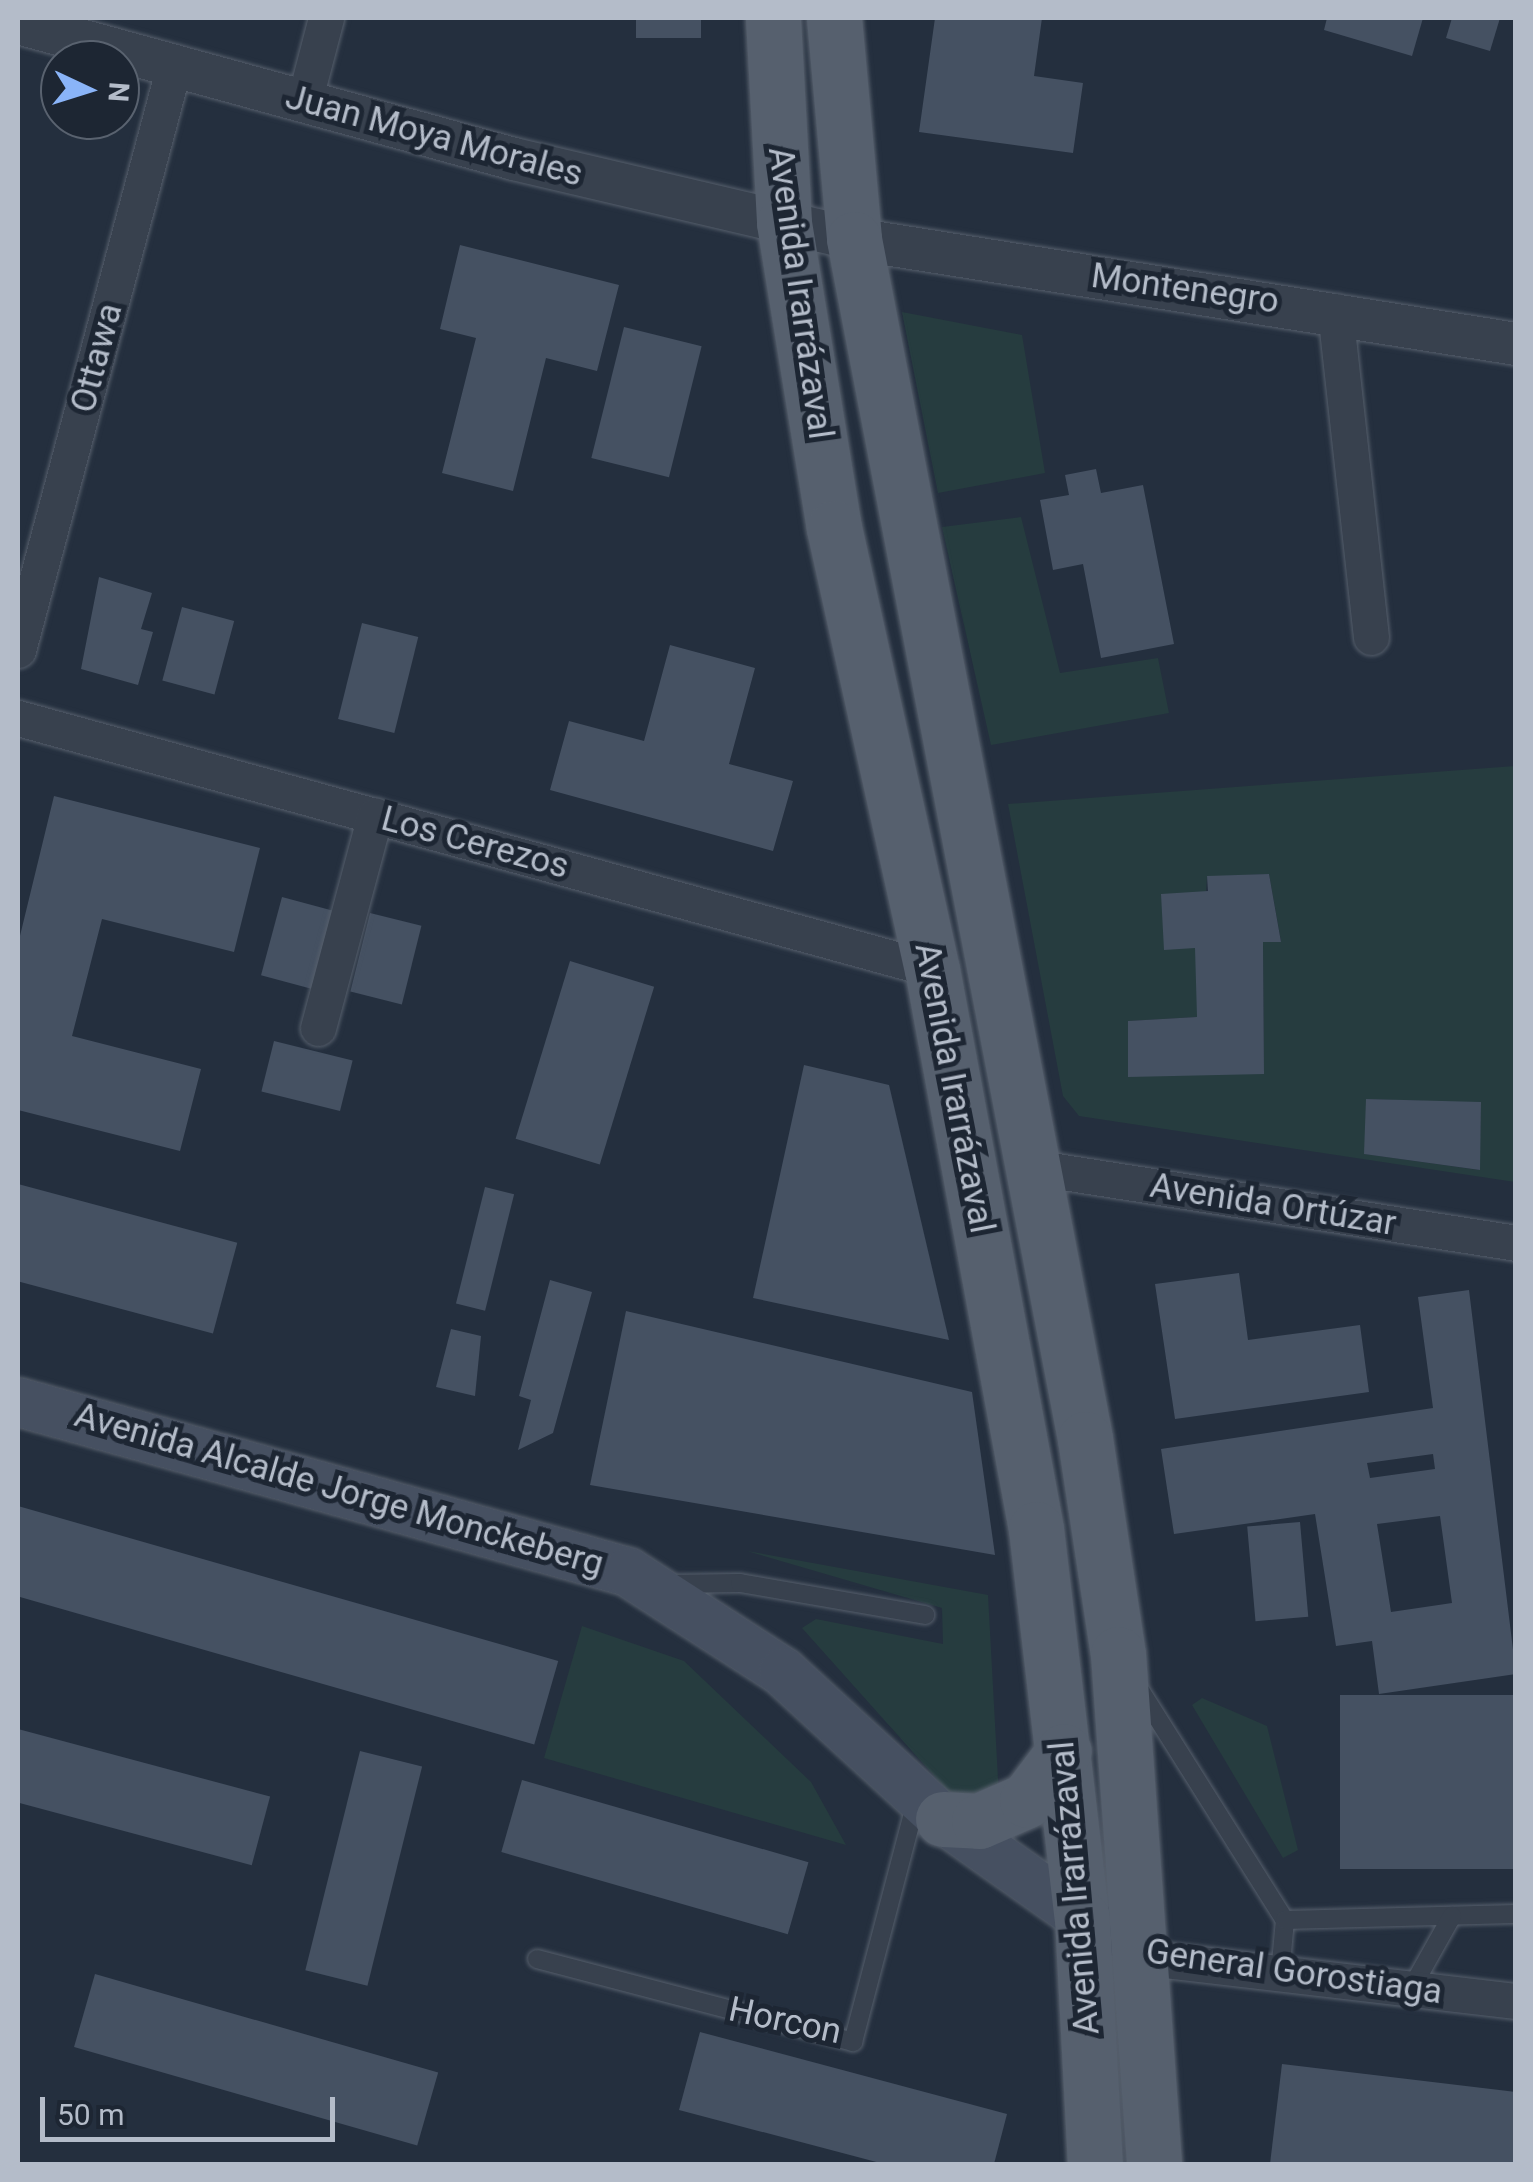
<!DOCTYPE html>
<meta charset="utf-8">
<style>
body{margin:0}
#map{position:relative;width:1533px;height:2182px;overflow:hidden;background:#242f3e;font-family:Roboto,sans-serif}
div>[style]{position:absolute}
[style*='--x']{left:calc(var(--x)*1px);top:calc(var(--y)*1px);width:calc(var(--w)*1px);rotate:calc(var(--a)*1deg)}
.green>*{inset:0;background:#263c3f}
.building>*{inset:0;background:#455162;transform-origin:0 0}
.roads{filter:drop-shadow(0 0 2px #565f6c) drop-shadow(0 0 2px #565f6c)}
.service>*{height:18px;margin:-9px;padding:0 9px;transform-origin:9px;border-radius:9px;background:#38414e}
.minor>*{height:35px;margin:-17.5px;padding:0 17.5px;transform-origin:17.5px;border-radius:17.5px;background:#38414e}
.tertiary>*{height:42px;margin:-21px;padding:0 21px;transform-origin:21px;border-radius:21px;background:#38414e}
.secondary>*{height:48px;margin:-24px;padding:0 24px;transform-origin:24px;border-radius:24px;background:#465061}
.primary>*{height:55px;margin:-27.5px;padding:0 27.5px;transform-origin:27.5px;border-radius:27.5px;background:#56606e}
span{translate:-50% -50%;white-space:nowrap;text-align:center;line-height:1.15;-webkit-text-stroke:10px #1d2633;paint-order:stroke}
.street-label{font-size:35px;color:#b4bcc9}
.frame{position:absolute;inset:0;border:20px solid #b4bcc9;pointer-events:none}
.north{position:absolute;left:40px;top:40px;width:100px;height:100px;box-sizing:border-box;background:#1d2633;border:2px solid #59626f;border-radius:50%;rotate:94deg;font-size:28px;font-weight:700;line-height:40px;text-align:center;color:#b4bcc9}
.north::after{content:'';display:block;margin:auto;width:35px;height:45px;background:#8ab4f8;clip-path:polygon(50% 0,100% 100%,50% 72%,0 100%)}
.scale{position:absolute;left:40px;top:2097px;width:295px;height:45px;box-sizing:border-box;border:5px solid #b4bcc9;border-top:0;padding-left:12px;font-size:30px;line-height:35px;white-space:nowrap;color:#b4bcc9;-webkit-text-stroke:8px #1d2633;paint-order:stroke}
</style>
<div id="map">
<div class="green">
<i style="clip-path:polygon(902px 312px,1022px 335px,1045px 473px,938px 493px)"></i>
<i style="clip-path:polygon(1021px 517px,1060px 673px,1158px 658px,1169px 713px,991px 745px,942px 527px)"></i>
<i style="clip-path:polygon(evenodd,1515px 766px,1515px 1182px,1079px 1116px,1063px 1096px,1008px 804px,1515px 766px,1269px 874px,1281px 941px,1263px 942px,1264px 1073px,1129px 1021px,1197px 1017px,1207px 877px,1269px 874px,1515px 766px,1367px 1099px,1481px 1103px,1479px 1170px,1365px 1154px,1367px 1099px)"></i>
<i style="clip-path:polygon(747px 1551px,988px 1595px,999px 1797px,962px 1807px,802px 1628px,816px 1619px,943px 1644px,942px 1608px)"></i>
<i style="clip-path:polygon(582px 1626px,684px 1661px,811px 1782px,846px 1845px,544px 1758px)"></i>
<i style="clip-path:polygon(1202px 1698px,1267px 1726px,1298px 1850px,1283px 1858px,1192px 1705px)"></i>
</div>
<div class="building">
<i style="left:636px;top:18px;width:65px;height:20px"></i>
<i style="clip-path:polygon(935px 18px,1042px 18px,1034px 76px,1083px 83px,1073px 153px,919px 132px)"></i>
<i style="clip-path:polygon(1327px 18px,1423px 18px,1412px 56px,1324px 30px)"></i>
<i style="clip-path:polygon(1452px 18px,1500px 18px,1490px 51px,1446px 38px)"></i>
<i style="clip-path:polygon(460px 245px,619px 285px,597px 371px,546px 358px,513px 491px,442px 473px,476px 338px,440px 329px)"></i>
<i style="left:624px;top:327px;width:80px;height:135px;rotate:14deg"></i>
<i style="clip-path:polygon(1096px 469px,1101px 493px,1143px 485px,1174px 644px,1101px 658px,1083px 564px,1053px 570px,1040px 500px,1069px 495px,1065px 475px)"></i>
<i style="clip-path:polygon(99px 577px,152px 593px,141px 629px,153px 632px,138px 685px,81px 669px)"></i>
<i style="left:182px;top:607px;width:54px;height:76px;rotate:15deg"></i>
<i style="left:362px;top:623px;width:58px;height:99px;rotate:14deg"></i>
<i style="clip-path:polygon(670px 645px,755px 668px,729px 764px,793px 781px,773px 851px,550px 790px,569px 721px,644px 741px)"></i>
<i style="clip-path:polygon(54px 796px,260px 848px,234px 952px,102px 919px,72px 1036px,201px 1069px,180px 1151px,18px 1110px,18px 944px)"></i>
<i style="clip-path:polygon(1269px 874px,1281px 942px,1263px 942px,1264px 1074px,1128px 1077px,1128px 1021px,1197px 1017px,1195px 948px,1164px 950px,1161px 894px,1208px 891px,1207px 876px)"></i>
<i style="left:282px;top:897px;width:52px;height:81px;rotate:15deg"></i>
<i style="left:370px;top:913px;width:53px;height:81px;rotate:14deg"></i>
<i style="left:570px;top:961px;width:88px;height:186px;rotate:17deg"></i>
<i style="left:274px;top:1041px;width:81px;height:52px;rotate:14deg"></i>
<i style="clip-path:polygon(804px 1065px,889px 1085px,949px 1340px,753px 1298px)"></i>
<i style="clip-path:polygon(1366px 1099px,1481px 1102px,1480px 1170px,1364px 1154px)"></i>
<i style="left:18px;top:1184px;width:227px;height:94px;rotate:15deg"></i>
<i style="left:485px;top:1187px;width:30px;height:120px;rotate:14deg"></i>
<i style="clip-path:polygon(1239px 1273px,1248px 1340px,1360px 1325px,1369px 1392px,1175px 1419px,1155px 1284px)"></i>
<i style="clip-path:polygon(550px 1280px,592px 1292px,553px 1433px,518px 1450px,531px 1400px,519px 1396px)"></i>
<i style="clip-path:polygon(evenodd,1469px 1290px,1516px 1674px,1379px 1694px,1372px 1641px,1336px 1646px,1315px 1514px,1174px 1534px,1161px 1449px,1433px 1408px,1418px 1297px,1469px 1290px,1433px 1454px,1435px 1469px,1370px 1478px,1367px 1463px,1433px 1454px,1469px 1290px,1440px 1516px,1452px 1603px,1391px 1612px,1377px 1524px,1440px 1516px)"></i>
<i style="clip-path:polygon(626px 1311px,972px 1392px,995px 1555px,590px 1485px)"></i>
<i style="clip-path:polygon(451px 1329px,481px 1336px,475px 1396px,436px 1387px)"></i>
<i style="left:18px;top:1506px;width:562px;height:87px;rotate:16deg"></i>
<i style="left:1300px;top:1522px;width:95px;height:53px;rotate:85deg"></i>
<i style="left:1516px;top:1695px;width:174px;height:176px;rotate:90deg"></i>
<i style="left:18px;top:1729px;width:261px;height:71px;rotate:15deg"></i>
<i style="left:360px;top:1751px;width:64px;height:226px;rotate:14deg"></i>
<i style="left:522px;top:1780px;width:298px;height:75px;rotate:16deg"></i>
<i style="left:95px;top:1974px;width:357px;height:76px;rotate:16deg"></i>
<i style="clip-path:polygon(700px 2032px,1007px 2114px,994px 2164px,884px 2164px,679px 2110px)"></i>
<i style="clip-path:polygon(1282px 2064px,1516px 2092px,1516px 2164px,1270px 2164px)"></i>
</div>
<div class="roads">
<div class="service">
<i style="--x:668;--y:1584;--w:72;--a:-0.8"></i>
<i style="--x:740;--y:1583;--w:188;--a:9.8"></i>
<i style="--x:1138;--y:1687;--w:275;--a:57.8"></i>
<i style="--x:1285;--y:1920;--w:54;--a:95.3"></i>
<i style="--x:1285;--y:1920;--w:231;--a:-1.5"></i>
<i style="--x:537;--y:1959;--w:327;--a:14.7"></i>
<i style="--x:853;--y:2042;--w:248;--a:-75.3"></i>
<i style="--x:1411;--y:1989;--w:84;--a:-60.7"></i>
</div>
<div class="minor">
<i style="--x:304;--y:102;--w:87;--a:-75.3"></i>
<i style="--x:1335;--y:311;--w:328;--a:83.7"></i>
<i style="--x:18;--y:650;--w:604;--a:-75.04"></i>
<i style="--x:18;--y:718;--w:948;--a:15.36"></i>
<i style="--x:318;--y:1028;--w:220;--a:-75"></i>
<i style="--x:1031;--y:1167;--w:491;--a:8.9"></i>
<i style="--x:1140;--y:1957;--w:379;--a:6.7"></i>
</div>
<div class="tertiary">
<i style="--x:18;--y:23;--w:514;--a:15.33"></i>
<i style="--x:514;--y:159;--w:349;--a:13.2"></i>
<i style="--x:854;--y:239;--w:670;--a:9.01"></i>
</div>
<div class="secondary">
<i style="--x:18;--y:1402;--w:633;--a:15.57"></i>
<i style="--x:628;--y:1572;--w:184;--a:32.8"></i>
<i style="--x:783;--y:1672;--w:217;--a:42.6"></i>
<i style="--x:943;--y:1819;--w:197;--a:35.3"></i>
</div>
<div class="primary">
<i style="--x:773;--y:18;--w:205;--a:86.9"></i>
<i style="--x:784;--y:223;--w:309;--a:80.7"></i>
<i style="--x:834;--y:528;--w:452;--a:77.5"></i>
<i style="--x:932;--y:969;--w:570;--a:79.48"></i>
<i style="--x:1036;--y:1529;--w:392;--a:83.3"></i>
<i style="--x:1082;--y:1918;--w:246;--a:87"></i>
<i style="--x:834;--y:18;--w:222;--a:84.8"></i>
<i style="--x:854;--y:239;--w:1222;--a:79.1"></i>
<i style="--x:1085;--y:1439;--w:218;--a:81.3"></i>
<i style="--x:1118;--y:1654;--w:511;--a:85.96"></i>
<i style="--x:943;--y:1819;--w:36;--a:3"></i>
<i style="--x:979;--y:1821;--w:52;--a:-23.6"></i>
<i style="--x:1027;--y:1800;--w:61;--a:-52.9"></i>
</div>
</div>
<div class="street-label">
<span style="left:434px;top:136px;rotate:15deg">Juan Moya Morales</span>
<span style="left:1185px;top:289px;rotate:8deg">Montenegro</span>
<span style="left:800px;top:293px;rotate:82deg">Avenida Irarrázaval</span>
<span style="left:97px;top:358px;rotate:-75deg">Ottawa</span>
<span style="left:475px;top:843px;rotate:15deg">Los Cerezos</span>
<span style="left:954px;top:1088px;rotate:79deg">Avenida Irarrázaval</span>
<span style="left:1273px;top:1205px;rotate:9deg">Avenida Ortúzar</span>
<span style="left:339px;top:1490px;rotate:16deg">Avenida Alcalde Jorge Monckeberg</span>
<span style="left:1075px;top:1888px;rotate:-95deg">Avenida Irarrázaval</span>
<span style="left:1294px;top:1972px;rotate:8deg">General Gorostiaga</span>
<span style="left:785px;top:2021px;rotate:12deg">Horcon</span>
</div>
<div class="frame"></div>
<div class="north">N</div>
<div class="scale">50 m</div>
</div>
